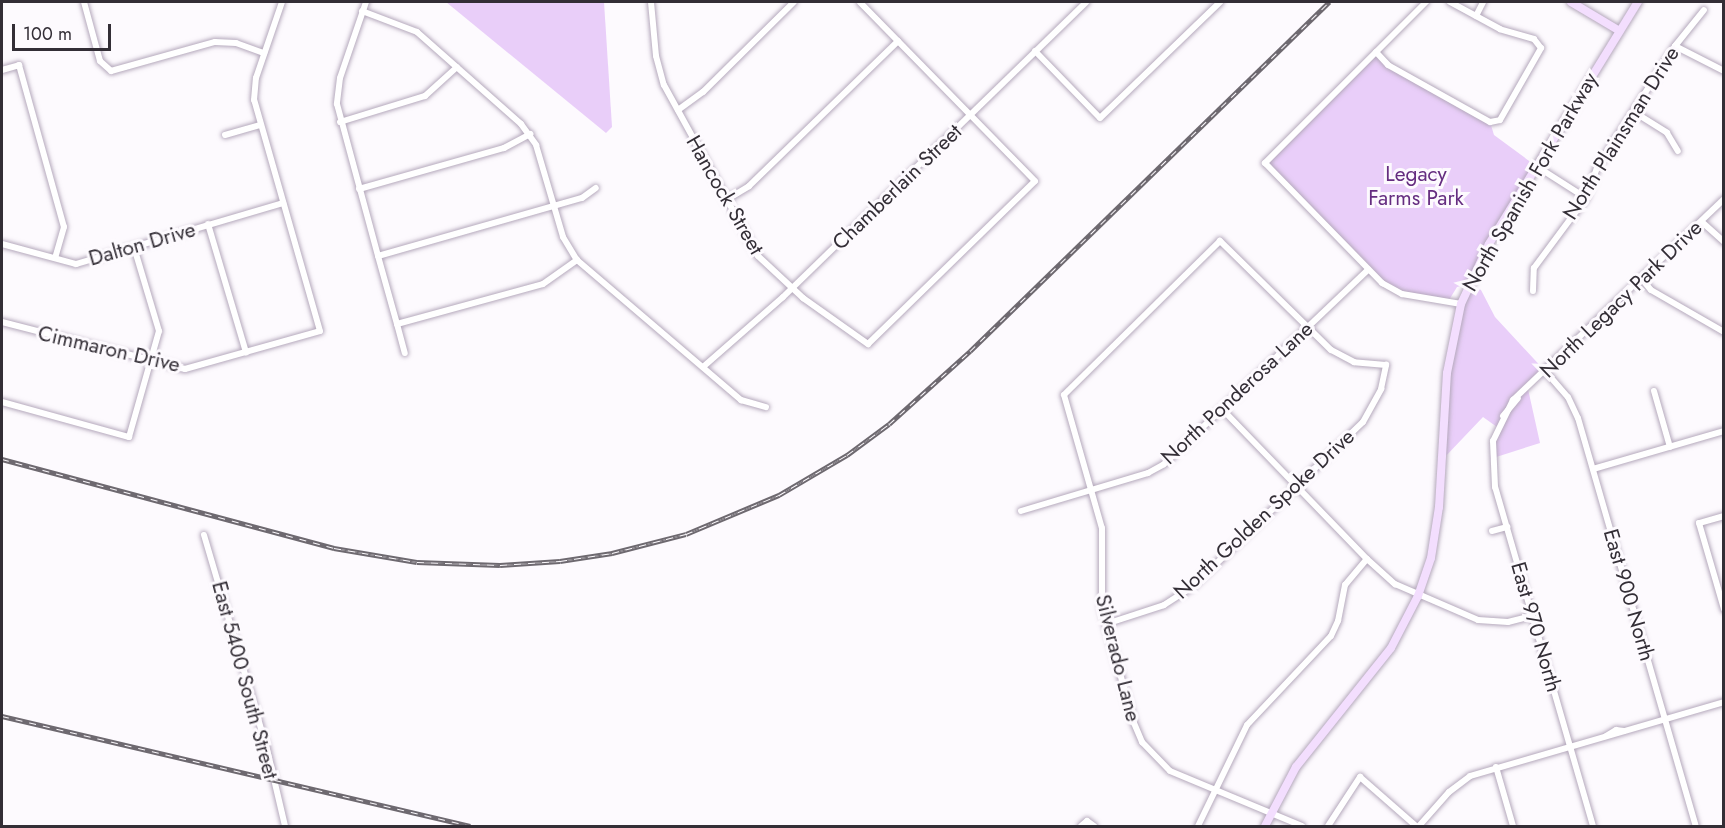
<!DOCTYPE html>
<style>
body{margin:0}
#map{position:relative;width:1725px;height:828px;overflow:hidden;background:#fdfafe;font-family:Jost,sans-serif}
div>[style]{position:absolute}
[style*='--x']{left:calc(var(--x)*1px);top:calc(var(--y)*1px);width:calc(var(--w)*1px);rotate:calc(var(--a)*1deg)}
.green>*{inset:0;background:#e9cef9}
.roads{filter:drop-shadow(0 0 2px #b5a9bc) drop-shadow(0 0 2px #b5a9bc)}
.street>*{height:6px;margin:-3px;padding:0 3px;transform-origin:3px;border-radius:3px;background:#fff}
.secondary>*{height:8px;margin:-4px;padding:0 4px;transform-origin:4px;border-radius:4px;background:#f3defe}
.rail>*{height:4.5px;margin-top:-2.25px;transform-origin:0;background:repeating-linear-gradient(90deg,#fdfafe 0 7px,#6e6970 0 14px);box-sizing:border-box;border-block:2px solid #6e6970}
span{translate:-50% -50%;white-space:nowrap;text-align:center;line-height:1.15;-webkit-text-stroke:6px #fdfafe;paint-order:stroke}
.street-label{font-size:21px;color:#332e36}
.park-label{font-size:21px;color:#652d80}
.frame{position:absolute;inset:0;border:3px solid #332e36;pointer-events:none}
.scale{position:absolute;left:12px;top:24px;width:99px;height:27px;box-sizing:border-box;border:3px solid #332e36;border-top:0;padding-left:8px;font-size:18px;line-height:21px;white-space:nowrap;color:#332e36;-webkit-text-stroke:4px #fdfafe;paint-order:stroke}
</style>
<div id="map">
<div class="green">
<i style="clip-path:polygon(446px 2px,604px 2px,612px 127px,606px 133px)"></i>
<i style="clip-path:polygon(1376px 52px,1388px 65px,1490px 122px,1494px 135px,1536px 166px,1469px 284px,1457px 287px,1449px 300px,1392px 290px,1266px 168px,1266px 159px)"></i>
<i style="clip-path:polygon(1476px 287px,1481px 290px,1495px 317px,1546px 372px,1528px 389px,1540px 443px,1490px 459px,1497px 427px,1483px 417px,1443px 459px,1445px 398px,1461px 304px)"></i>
</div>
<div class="roads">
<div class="street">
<i style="--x:84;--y:2;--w:61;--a:74.8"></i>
<i style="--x:100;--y:61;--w:15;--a:42"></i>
<i style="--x:111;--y:71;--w:108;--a:-15.6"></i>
<i style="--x:215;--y:42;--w:21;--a:3"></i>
<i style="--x:236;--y:43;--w:30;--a:20"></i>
<i style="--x:366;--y:2;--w:80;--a:108.9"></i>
<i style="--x:340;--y:78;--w:26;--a:97"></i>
<i style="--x:337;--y:104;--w:157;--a:74.9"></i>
<i style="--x:378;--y:256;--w:212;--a:-15.9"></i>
<i style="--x:582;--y:198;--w:17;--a:-36"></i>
<i style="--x:651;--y:2;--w:54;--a:84.7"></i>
<i style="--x:656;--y:56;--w:30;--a:75"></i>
<i style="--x:664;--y:85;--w:195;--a:61.2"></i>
<i style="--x:758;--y:256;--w:62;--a:43"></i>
<i style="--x:803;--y:298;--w:80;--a:35.3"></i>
<i style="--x:868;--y:344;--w:233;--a:-44.3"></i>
<i style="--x:1035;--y:181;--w:250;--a:-134.4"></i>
<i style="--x:1426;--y:2;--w:228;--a:135"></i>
<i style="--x:1265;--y:163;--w:168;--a:45.7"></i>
<i style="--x:1382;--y:283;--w:23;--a:29"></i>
<i style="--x:1402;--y:294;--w:60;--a:9.6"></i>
<i style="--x:362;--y:11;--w:59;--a:20.9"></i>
<i style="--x:417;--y:32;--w:139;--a:41.5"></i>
<i style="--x:521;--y:124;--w:26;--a:54"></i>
<i style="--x:536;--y:145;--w:96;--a:73.6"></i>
<i style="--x:563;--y:237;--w:27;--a:59"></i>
<i style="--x:577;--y:260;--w:216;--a:40.5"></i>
<i style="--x:741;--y:400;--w:26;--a:16"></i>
<i style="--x:1476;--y:16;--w:16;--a:-63"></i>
<i style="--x:1675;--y:46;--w:55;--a:27"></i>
<i style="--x:1035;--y:51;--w:93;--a:45.9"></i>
<i style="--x:1100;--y:118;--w:167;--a:-44"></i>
<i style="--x:1376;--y:52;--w:18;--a:47"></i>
<i style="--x:1388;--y:65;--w:117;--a:29.2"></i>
<i style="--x:1490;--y:122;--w:10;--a:-11"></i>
<i style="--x:1500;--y:120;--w:83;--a:-60.3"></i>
<i style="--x:1541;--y:48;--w:11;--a:-128"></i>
<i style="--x:1534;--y:39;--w:35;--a:-164"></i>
<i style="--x:1500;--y:29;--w:57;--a:-151.6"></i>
<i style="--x:2;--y:70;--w:18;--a:-16"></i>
<i style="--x:19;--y:65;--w:168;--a:74.5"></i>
<i style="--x:64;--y:227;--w:32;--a:106"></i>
<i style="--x:678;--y:110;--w:31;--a:-36"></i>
<i style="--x:703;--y:92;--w:128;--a:-44.7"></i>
<i style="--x:1634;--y:112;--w:39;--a:32"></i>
<i style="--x:1667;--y:133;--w:21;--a:59"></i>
<i style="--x:340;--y:122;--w:89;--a:-17"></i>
<i style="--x:425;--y:96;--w:43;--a:-42.2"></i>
<i style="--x:225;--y:135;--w:36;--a:-16"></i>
<i style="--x:1536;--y:166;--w:59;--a:32.6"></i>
<i style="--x:359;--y:189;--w:151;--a:-15.8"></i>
<i style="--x:504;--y:148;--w:30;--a:-28"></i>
<i style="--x:726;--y:200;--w:27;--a:-31"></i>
<i style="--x:749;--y:186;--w:208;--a:-44.2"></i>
<i style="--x:1702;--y:222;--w:30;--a:42"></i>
<i style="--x:208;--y:224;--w:134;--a:73.5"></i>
<i style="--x:2;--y:244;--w:77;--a:15.1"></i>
<i style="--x:76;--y:264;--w:216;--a:-16.4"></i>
<i style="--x:378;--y:256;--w:71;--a:74.4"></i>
<i style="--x:397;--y:324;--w:151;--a:-15.3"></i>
<i style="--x:543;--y:284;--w:42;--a:-35.2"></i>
<i style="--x:1642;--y:279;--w:14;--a:51"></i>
<i style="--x:1651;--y:290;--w:84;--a:29.9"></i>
<i style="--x:1533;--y:291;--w:23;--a:-88"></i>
<i style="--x:1534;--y:268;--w:87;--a:-53.4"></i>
<i style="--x:1586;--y:198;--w:32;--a:-70"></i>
<i style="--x:1597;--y:168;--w:145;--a:-57.4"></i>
<i style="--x:1675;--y:46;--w:46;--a:-51.1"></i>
<i style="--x:2;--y:322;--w:189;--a:14.4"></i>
<i style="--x:185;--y:369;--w:140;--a:-15.7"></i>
<i style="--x:320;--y:331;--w:240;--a:-105.9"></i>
<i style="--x:254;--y:100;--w:22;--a:-85"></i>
<i style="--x:256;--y:78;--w:80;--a:-71.1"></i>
<i style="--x:397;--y:324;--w:30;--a:75"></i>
<i style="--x:703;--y:367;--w:106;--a:-41.2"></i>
<i style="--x:783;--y:297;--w:423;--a:-44.2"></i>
<i style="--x:1546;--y:372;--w:33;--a:49"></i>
<i style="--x:1568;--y:397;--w:23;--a:65"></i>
<i style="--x:1578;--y:418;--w:425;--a:73.9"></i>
<i style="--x:1654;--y:391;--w:58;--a:74.1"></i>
<i style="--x:2;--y:402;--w:132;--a:15.4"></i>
<i style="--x:129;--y:437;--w:110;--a:-74.2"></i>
<i style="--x:159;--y:331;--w:88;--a:-106.6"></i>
<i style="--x:1223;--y:410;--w:207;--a:46"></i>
<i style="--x:1367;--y:559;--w:38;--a:42"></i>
<i style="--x:1395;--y:584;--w:90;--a:23.4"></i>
<i style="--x:1478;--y:620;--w:30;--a:4"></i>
<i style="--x:1508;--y:622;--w:25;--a:-14"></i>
<i style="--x:1503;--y:416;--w:23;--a:-50"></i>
<i style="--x:1593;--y:469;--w:136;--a:-16.2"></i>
<i style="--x:1021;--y:511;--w:133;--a:-16.7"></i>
<i style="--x:1148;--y:473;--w:18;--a:-29"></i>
<i style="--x:1164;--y:464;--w:282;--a:-43.6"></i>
<i style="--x:1724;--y:516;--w:26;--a:164"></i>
<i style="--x:1699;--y:523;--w:90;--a:73.8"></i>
<i style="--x:1492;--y:531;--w:16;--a:-15"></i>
<i style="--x:204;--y:535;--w:219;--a:73.6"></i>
<i style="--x:266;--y:745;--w:83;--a:76.8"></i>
<i style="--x:1106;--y:624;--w:61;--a:-18.1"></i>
<i style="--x:1164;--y:605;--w:35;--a:-33"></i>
<i style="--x:1193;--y:586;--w:236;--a:-44"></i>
<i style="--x:1363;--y:422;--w:38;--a:-61"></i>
<i style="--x:1381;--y:389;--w:25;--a:-78"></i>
<i style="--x:1386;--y:365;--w:32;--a:-175"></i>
<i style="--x:1354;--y:362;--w:26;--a:-152"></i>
<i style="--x:1331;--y:350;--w:156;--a:-135.5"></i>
<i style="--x:1220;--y:241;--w:219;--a:135.4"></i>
<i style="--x:1064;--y:395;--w:138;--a:74.1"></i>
<i style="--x:1102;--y:528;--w:80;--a:90"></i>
<i style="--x:1102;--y:608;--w:16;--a:76"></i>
<i style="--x:1106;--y:624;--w:103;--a:74.2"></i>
<i style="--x:1134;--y:723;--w:21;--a:67"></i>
<i style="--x:1142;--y:742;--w:40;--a:46"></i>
<i style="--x:1170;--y:771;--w:143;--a:22.6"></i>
<i style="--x:1606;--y:736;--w:12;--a:-31"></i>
<i style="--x:1616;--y:730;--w:8;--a:7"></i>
<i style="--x:1496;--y:767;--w:61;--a:73.9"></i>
<i style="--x:1081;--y:826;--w:8;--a:-40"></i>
<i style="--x:1087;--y:821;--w:9;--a:36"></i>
<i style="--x:1198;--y:826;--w:112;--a:-64.1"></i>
<i style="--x:1247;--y:725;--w:122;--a:-46.7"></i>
<i style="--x:1331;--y:636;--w:17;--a:-65"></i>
<i style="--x:1338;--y:621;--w:37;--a:-79"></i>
<i style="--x:1345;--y:585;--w:34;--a:-50"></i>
<i style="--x:1328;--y:826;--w:59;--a:-56.9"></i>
<i style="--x:1360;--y:777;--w:74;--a:41.2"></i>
<i style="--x:1419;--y:826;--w:45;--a:-48.6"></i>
<i style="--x:1449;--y:792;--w:26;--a:-37"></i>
<i style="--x:1470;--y:776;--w:265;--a:-16.2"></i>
<i style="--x:1593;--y:826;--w:353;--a:-106.1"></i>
<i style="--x:1495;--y:487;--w:46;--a:-92.5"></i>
<i style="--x:1493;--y:441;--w:46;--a:-64"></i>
<i style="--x:1513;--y:400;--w:291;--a:-43.6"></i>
</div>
<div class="secondary">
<i style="--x:1571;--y:2;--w:55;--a:30.8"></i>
<i style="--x:1265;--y:826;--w:67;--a:-62.3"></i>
<i style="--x:1296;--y:767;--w:152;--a:-51.4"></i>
<i style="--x:1391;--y:648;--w:59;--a:-62.6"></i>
<i style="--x:1418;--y:596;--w:40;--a:-71.1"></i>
<i style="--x:1431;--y:558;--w:52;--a:-81.1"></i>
<i style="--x:1439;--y:507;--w:134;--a:-86.6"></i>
<i style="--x:1447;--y:373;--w:70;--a:-78.5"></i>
<i style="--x:1461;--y:304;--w:66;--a:-65"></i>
<i style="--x:1489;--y:244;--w:284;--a:-58.4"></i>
</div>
</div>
<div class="rail">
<i style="--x:2;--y:459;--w:344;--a:15"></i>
<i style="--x:334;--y:548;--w:84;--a:9.6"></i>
<i style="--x:417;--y:562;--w:83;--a:2.1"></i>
<i style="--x:500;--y:565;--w:60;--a:-3.8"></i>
<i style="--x:560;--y:561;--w:53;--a:-8.7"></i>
<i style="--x:612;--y:553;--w:76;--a:-14.4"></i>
<i style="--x:686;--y:534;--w:101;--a:-22.8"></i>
<i style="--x:779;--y:495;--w:79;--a:-30.5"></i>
<i style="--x:847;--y:455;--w:52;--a:-36.4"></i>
<i style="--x:889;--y:424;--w:109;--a:-42"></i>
<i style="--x:970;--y:351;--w:501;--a:-44.19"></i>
<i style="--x:2;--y:716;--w:481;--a:13.2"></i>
</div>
<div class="street-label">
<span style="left:1621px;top:133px;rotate:-58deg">North Plainsman Drive</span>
<span style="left:1530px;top:182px;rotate:-60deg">North Spanish Fork Parkway</span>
<span style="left:897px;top:187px;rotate:-44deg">Chamberlain Street</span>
<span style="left:725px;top:195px;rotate:60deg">Hancock Street</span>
<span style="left:142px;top:244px;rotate:-16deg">Dalton Drive</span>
<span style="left:1621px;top:299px;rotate:-44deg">North Legacy Park Drive</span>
<span style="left:109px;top:349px;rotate:13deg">Cimmaron Drive</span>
<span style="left:1237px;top:393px;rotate:-43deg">North Ponderosa Lane</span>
<span style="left:1264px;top:514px;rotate:-43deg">North Golden Spoke Drive</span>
<span style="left:1629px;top:595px;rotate:74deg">East 900 North</span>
<span style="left:1536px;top:627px;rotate:74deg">East 970 North</span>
<span style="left:1118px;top:658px;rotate:76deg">Silverado Lane</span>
<span style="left:245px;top:680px;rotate:75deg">East 5400 South Street</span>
</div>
<div class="park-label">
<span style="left:1416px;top:186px">Legacy<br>Farms Park</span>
</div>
<div class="frame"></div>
<div class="scale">100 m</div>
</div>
